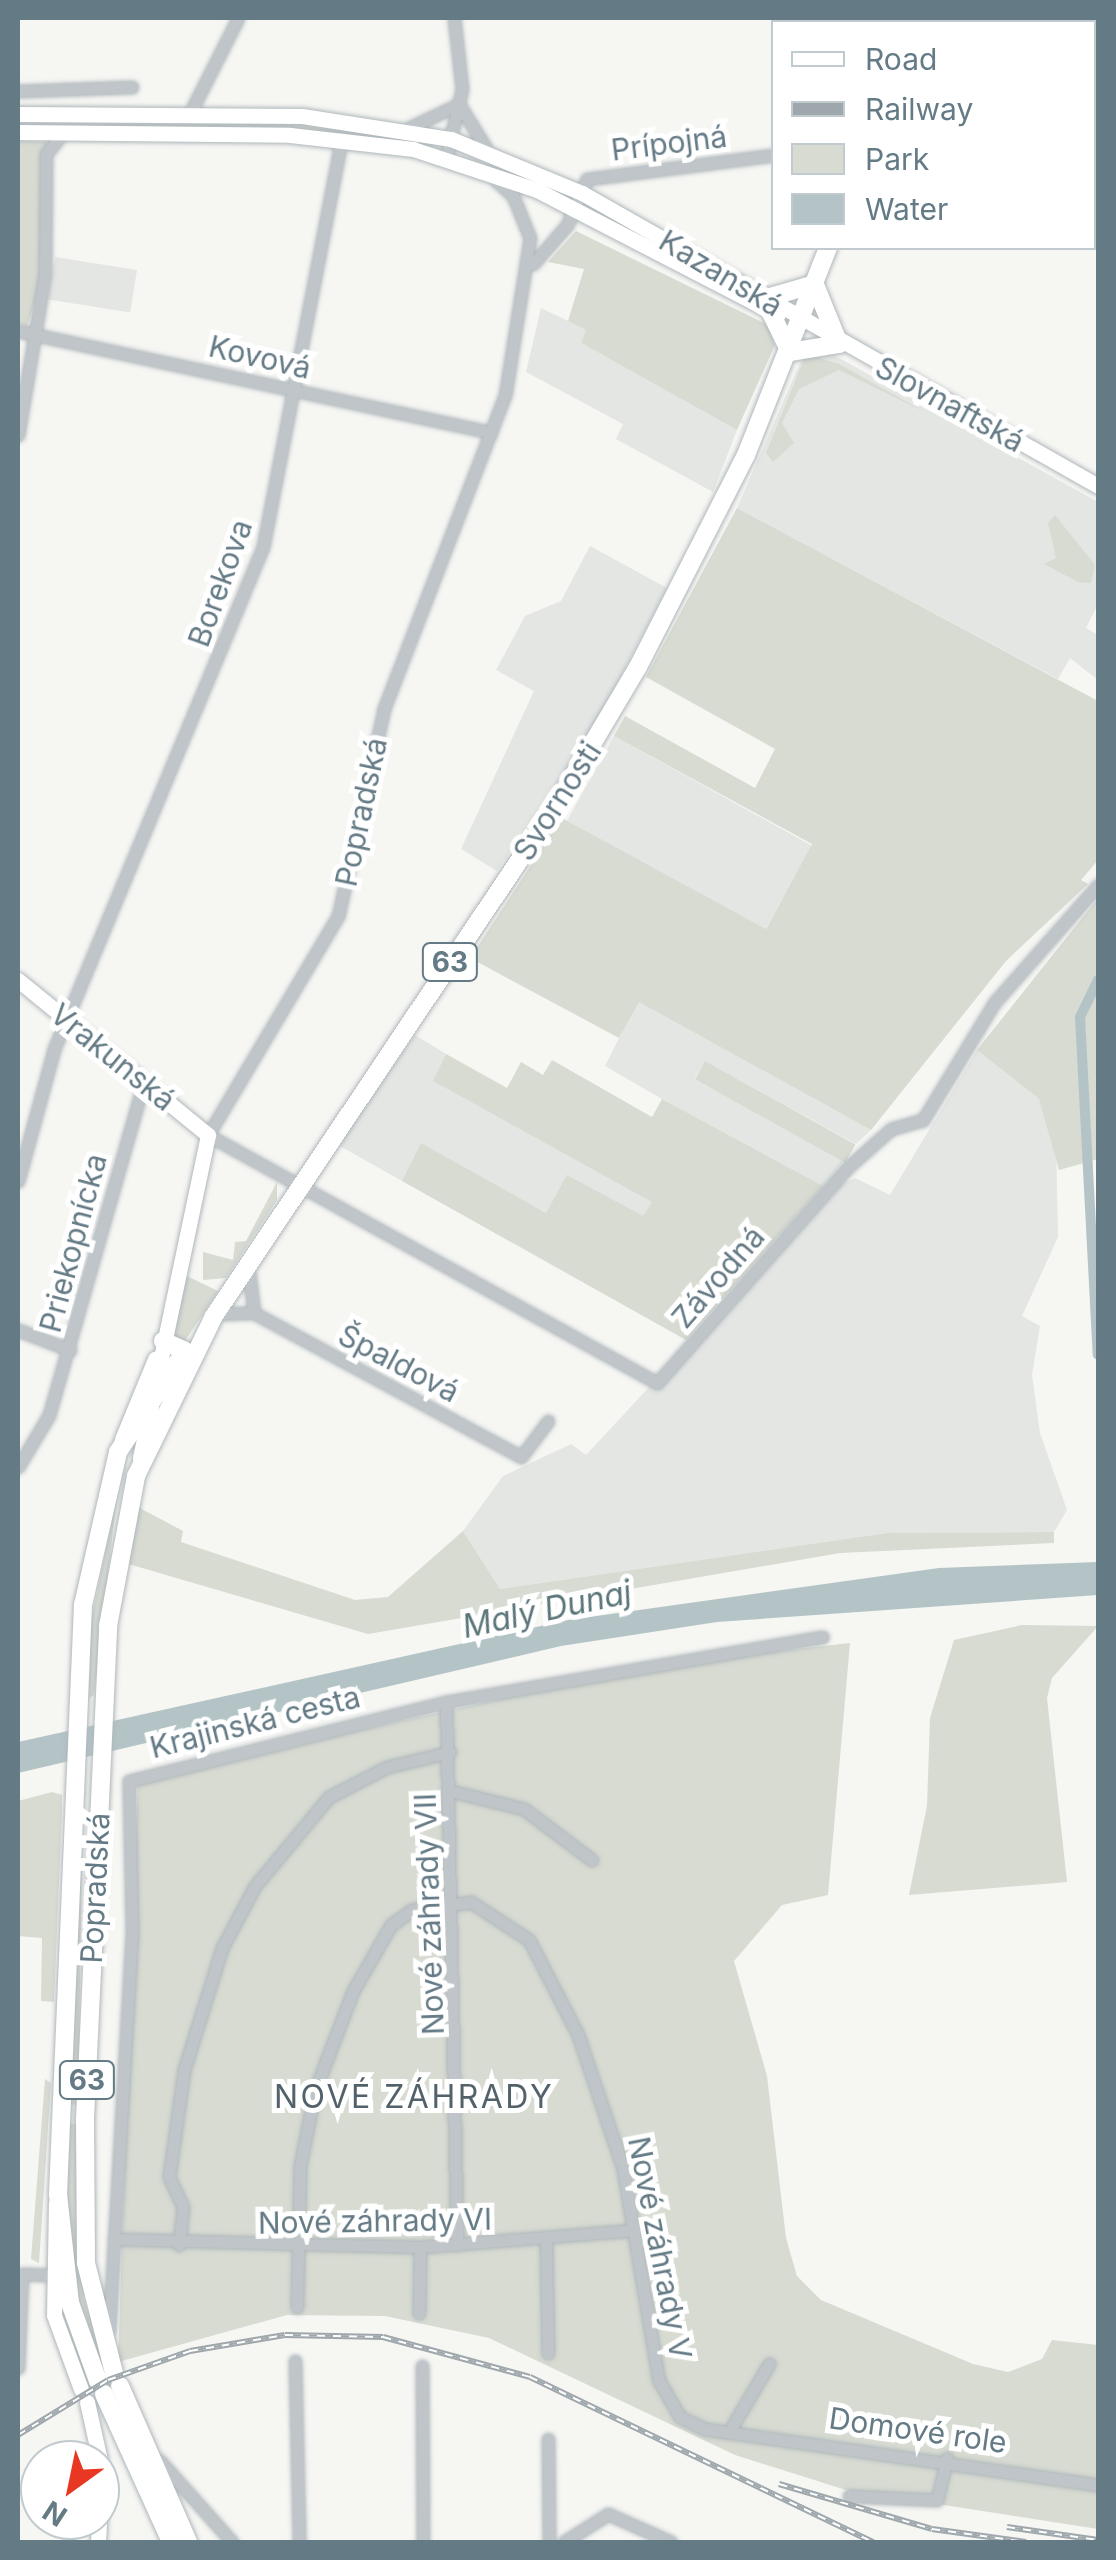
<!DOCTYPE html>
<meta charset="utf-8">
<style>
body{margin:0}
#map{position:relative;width:1116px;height:2560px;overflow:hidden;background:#f6f6f3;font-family:Inter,sans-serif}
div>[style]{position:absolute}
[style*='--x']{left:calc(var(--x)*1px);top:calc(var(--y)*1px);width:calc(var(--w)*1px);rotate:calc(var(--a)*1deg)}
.built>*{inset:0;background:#e4e6e4;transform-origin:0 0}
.green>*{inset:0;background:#d7dbd2;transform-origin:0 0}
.water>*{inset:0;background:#b4c4c6}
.canal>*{height:10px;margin:-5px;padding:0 5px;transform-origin:5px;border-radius:5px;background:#b4c4c6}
.roads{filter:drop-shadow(0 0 2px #afb7bb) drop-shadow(0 0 2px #afb7bb)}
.street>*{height:11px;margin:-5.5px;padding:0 5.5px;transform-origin:5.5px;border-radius:5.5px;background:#bfc5c8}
.secondary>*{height:15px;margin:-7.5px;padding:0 7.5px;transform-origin:7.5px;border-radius:7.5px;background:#fff}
.primary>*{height:18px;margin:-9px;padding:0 9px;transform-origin:9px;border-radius:9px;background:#fff}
.rail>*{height:6px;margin-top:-3px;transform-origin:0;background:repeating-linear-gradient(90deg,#fff 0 8px,#9ea7ac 0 16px);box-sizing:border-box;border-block:2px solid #9ea7ac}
span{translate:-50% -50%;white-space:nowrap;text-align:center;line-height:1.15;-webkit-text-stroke:10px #fff;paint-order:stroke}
.shield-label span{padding:2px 8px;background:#fff;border:2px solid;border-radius:8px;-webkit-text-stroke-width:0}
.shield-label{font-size:28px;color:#647a85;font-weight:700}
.street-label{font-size:30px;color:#647a85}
.water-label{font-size:32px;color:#5b767a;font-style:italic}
.neighbourhood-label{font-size:32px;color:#53626a;letter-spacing:2.5px}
.frame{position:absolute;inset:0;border:20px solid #647a85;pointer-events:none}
.legend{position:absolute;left:771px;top:20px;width:325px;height:230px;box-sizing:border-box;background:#fff;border:2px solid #c1cace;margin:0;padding:12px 18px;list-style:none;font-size:30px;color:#647a85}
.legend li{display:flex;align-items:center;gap:20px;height:50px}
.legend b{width:50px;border:2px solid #c1cace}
.north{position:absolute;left:20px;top:2440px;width:100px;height:100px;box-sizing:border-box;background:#fff;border:2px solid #c1cace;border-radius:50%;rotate:213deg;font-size:28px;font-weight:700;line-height:40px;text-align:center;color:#647a85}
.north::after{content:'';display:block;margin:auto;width:35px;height:45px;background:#e83722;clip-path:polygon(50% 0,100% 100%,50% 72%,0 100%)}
</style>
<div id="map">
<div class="built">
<i style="left:55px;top:257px;width:83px;height:43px;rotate:9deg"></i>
<i style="clip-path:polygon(541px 308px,587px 330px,581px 343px,737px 430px,713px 492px,616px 439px,623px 424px,526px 372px)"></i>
<i style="clip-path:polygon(832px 354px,1098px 502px,1098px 604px,1086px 628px,1098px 635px,1098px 680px,1070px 658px,1058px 679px,737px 508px,803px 356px)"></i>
<i style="clip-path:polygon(590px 546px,667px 588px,597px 722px,497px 871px,461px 849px,534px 691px,496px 670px,525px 616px,561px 601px)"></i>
<i style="left:614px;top:736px;width:226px;height:97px;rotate:29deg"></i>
<i style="clip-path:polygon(638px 1001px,871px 1130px,856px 1144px,705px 1061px,694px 1079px,844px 1161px,823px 1186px,662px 1099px,605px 1066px)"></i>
<i style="clip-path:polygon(415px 1035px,446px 1054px,434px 1081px,653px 1201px,644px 1217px,547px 1214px,422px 1144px,402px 1181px,338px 1145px)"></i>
<i style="clip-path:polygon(977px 1050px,1039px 1099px,1056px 1139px,1058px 1237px,1022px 1316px,1040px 1326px,1032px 1375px,1040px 1433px,1067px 1510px,1054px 1532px,887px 1533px,500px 1589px,463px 1531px,503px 1476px,571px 1444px,586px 1455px,651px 1385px,667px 1380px,842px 1184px,855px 1178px,890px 1195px)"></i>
</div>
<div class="green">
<i style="clip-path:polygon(300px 123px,375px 130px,436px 143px,18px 125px)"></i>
<i style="clip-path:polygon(18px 141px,46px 142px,39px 289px,27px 327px,18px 324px)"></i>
<i style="clip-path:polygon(576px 231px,768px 325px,775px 345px,737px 430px,581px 343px,586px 330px,568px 321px,584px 269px,548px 262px)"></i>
<i style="clip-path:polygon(806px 354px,839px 364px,927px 413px,839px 370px,799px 389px,782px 423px,794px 443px,773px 462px,766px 453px)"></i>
<i style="clip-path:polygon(737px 508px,1098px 701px,1098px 860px,1081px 880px,1088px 884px,1006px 961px,871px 1130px,639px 1002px,619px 1038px,470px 958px,562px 818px,766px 929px,812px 844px,614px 736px,625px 716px,755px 788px,775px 749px,646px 677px)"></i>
<i style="clip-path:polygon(1055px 515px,1095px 565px,1091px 583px,1078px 582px,1044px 564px,1056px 558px,1048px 523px)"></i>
<i style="clip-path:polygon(1098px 898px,1098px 1159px,1059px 1170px,1039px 1099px,977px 1050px)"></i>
<i style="clip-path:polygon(446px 1054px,507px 1088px,521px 1062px,543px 1075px,552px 1060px,652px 1117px,662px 1099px,823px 1186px,686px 1340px,402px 1181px,421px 1143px,546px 1213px,567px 1175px,643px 1216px,652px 1202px,433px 1081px)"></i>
<i style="left:705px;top:1061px;width:172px;height:21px;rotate:29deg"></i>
<i style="clip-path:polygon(277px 1182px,277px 1200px,226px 1278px,203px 1280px,203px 1252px,233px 1260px,235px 1242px,246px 1241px)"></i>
<i style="clip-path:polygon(187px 1276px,218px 1291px,181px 1347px,169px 1335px)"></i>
<i style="clip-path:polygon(117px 1496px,94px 1695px,89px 1698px,90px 1627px)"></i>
<i style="clip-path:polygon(136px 1506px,183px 1531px,181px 1542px,355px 1600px,388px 1597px,463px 1531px,500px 1589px,887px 1533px,1054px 1532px,1054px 1543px,840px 1553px,368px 1634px,125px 1563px)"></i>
<i style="clip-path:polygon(1022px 1625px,1098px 1626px,1052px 1678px,1047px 1698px,1067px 1882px,909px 1895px,927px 1806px,930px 1718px,954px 1640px)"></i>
<i style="clip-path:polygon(850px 1643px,828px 1895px,782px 1905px,734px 1961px,767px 2076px,786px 2238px,797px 2276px,821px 2300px,973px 2364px,1008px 2372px,1042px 2359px,1052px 2340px,1098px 2345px,1098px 2529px,846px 2490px,735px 2455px,489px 2338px,385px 2316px,287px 2315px,118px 2362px,138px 1779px,655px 1665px)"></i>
<i style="clip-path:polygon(52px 1792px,62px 1795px,62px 1812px,54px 2002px,41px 2001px,42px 1938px,18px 1936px,18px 1801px)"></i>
<i style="clip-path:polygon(83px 1803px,78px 2104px,70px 2105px)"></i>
<i style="clip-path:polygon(45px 2079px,51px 2083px,39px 2263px,31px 2259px)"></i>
<i style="clip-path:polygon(68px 2124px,80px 2124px,84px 2298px,110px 2382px,164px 2494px,127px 2434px,81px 2316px,68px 2242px)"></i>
</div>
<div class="water">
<i style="clip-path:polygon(1098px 1562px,1098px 1595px,717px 1622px,561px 1646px,18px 1773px,18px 1742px,568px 1620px,939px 1568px)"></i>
</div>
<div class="canal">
<i style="--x:1098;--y:980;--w:41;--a:115.9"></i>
<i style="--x:1080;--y:1017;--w:338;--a:87"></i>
</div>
<div class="roads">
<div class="street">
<i style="--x:18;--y:91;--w:114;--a:-2"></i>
<i style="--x:460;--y:106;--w:55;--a:58.3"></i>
<i style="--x:190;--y:113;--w:106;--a:-63.2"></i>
<i style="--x:409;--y:128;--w:53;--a:-25.6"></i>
<i style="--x:446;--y:158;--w:71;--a:-76.9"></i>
<i style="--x:462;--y:89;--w:71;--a:-96.4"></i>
<i style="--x:491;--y:176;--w:30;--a:42"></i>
<i style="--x:513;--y:196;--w:45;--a:68"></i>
<i style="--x:530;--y:238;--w:159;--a:99"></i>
<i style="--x:505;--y:395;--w:337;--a:111.1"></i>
<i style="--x:384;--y:709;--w:212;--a:102.5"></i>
<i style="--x:338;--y:916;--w:255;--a:120.7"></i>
<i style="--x:208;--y:1135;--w:513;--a:28.91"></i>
<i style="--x:657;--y:1383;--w:286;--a:-48.5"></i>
<i style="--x:846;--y:1169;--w:60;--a:-41.6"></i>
<i style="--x:891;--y:1129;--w:33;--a:-16"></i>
<i style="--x:923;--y:1120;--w:137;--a:-58.7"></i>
<i style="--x:994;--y:1003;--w:157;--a:-48.6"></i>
<i style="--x:533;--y:264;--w:52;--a:-48.9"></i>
<i style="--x:567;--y:225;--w:50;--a:-66.5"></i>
<i style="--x:587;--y:179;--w:189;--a:-7.3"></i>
<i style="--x:18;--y:331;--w:484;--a:12.1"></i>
<i style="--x:18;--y:435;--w:164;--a:-80.5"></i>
<i style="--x:45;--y:273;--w:119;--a:-89.5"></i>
<i style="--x:46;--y:154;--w:27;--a:-51"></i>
<i style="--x:18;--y:1181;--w:137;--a:-74.7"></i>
<i style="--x:54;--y:1049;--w:544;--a:-67.4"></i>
<i style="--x:263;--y:547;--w:417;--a:-79.1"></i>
<i style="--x:248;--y:1264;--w:49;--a:83"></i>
<i style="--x:217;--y:1314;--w:37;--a:-2"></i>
<i style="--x:254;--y:1313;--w:303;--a:28.3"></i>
<i style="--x:521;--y:1457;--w:45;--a:-53.1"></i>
<i style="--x:18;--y:1330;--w:56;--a:21"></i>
<i style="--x:18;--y:1467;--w:61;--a:-59.2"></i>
<i style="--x:49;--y:1415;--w:346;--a:-74.1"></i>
<i style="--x:446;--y:1702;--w:543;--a:88.84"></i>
<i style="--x:451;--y:1791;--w:75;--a:13.9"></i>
<i style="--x:524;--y:1809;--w:85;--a:36.9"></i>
<i style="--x:114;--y:2239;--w:306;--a:1.5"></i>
<i style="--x:420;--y:2247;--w:217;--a:-4.5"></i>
<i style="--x:546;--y:2243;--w:110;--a:89"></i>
<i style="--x:179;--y:2245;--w:38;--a:-84"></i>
<i style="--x:183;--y:2207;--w:33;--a:-115"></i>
<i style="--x:169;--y:2177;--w:108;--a:-82"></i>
<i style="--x:184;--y:2070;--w:128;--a:-72.7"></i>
<i style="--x:222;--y:1948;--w:70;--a:-62"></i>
<i style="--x:255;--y:1886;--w:116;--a:-50.3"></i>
<i style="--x:329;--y:1797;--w:65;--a:-27.3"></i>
<i style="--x:387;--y:1767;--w:65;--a:-13.4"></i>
<i style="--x:297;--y:2307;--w:141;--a:-88.8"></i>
<i style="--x:300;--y:2166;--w:77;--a:-78.8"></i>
<i style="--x:315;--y:2090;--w:106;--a:-69"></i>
<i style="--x:353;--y:1991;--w:76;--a:-60.1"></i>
<i style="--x:391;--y:1925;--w:26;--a:-36"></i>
<i style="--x:412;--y:1910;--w:60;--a:-7.7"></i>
<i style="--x:471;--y:1902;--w:69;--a:33.2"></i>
<i style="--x:529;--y:1940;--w:107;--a:62.7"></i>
<i style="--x:578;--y:2035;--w:141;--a:71.4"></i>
<i style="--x:623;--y:2169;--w:215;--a:80.4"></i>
<i style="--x:659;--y:2381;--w:42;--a:59.7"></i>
<i style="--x:680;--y:2417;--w:28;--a:26"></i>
<i style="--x:705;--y:2429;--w:397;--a:8.1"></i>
<i style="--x:419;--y:2313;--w:66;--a:-89.1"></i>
<i style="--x:109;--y:2332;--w:404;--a:-86.7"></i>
<i style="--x:132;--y:1929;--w:148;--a:-91.2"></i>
<i style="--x:129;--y:1781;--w:327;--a:-14"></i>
<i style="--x:446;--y:1702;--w:382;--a:-9.8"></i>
<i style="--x:295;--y:2361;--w:181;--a:88.7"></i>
<i style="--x:422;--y:2366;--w:176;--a:89.7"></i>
<i style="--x:18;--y:2368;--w:94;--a:-87.6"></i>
<i style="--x:22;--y:2274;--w:27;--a:2"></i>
<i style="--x:730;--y:2430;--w:77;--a:-59.4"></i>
<i style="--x:548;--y:2439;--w:103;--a:89.4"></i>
<i style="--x:159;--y:2460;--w:110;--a:48.3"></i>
<i style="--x:849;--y:2496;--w:88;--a:2.6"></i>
<i style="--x:937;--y:2500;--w:43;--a:-76.6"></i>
<i style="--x:564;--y:2542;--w:52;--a:-32.5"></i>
<i style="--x:608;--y:2514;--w:69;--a:24"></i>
</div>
<div class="secondary">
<i style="--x:18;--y:114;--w:284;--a:0.4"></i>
<i style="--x:302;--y:116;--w:151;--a:8.8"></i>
<i style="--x:451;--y:139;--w:142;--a:22.4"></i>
<i style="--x:582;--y:193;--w:593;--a:29.59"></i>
<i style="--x:18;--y:132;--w:272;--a:0.6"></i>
<i style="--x:290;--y:135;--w:124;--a:6.5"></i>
<i style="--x:413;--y:149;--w:131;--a:18.3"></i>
<i style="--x:537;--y:190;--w:271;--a:27.4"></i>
<i style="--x:18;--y:980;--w:245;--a:39.2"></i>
<i style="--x:208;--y:1135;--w:330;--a:101.9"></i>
<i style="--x:122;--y:1439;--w:87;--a:-67.6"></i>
<i style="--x:56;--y:2203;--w:112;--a:91"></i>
<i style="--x:54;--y:2315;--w:79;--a:70"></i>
<i style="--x:87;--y:2402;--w:59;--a:77.4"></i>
<i style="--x:98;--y:2542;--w:22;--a:-87"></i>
</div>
<div class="primary">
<i style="--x:901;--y:22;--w:4;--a:-76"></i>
<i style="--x:770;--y:297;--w:47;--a:-16.1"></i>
<i style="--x:771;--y:313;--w:43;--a:64"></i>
<i style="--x:790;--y:352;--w:50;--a:-9.3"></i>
<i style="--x:839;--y:344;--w:64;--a:-112.1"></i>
<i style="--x:163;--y:1341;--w:24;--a:24"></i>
<i style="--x:114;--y:2373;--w:114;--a:-104.3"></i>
<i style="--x:86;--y:2263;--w:144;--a:-90.4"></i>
<i style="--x:85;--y:2119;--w:494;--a:-87.3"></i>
<i style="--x:108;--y:1626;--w:153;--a:-79.4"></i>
<i style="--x:136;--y:1476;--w:178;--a:-64"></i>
<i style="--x:214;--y:1316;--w:609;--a:-56.18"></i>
<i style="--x:553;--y:810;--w:166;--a:-59.3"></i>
<i style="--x:638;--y:667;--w:238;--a:-63"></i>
<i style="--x:746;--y:455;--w:223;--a:-68.4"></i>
<i style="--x:98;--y:2381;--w:83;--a:-109.7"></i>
<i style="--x:70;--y:2303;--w:110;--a:-96.3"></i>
<i style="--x:58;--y:2194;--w:590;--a:-87.57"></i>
<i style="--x:83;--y:1605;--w:157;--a:-77.1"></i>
<i style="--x:118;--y:1452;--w:110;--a:-56.5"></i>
<i style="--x:120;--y:2386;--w:170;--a:66.4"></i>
<i style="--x:104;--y:2394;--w:162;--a:65.6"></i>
</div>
</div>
<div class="rail">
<i style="--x:18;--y:2435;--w:105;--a:-31.4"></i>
<i style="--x:108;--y:2380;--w:87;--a:-19.5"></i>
<i style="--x:190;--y:2351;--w:96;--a:-9.6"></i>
<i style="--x:285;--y:2335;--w:98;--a:1.2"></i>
<i style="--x:383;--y:2337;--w:152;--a:15.2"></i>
<i style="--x:530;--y:2377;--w:381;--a:25.7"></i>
<i style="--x:779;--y:2484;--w:159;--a:16.4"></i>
<i style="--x:932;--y:2529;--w:95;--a:7.9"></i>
<i style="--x:1007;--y:2527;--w:92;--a:8.1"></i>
</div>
<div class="shield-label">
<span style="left:450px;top:962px">63</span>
<span style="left:87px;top:2080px">63</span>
</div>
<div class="street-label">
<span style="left:669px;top:143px;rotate:-7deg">Prípojná</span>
<span style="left:721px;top:273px;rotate:31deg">Kazanská</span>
<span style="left:260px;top:357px;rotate:13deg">Kovová</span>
<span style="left:950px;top:404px;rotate:29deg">Slovnaftská</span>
<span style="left:220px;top:583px;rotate:-70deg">Borekova</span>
<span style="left:557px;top:801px;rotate:-57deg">Svornosti</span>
<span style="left:361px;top:812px;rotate:-78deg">Popradská</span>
<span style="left:113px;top:1057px;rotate:39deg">Vrakunská</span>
<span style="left:73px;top:1243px;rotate:-75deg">Priekopnícka</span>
<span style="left:718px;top:1277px;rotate:-49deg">Závodná</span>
<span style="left:399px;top:1363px;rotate:28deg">Špaldová</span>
<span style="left:255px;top:1722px;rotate:-14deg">Krajinská cesta</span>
<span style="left:95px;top:1888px;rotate:-87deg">Popradská</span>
<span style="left:429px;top:1914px;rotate:-92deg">Nové záhrady VII</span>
<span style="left:375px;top:2221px;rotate:-1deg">Nové záhrady VI</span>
<span style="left:660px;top:2248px;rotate:79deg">Nové záhrady V</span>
<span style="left:918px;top:2430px;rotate:8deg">Domové role</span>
</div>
<div class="water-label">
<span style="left:547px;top:1610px;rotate:-12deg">Malý Dunaj</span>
</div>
<div class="neighbourhood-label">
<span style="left:414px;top:2097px">NOVÉ ZÁHRADY</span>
</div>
<div class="frame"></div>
<ul class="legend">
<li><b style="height:12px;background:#fff"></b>Road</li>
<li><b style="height:12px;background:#9ea7ac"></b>Railway</li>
<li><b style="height:28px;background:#d7dbd2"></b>Park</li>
<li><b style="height:28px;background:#b4c4c6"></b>Water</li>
</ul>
<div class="north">N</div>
</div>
